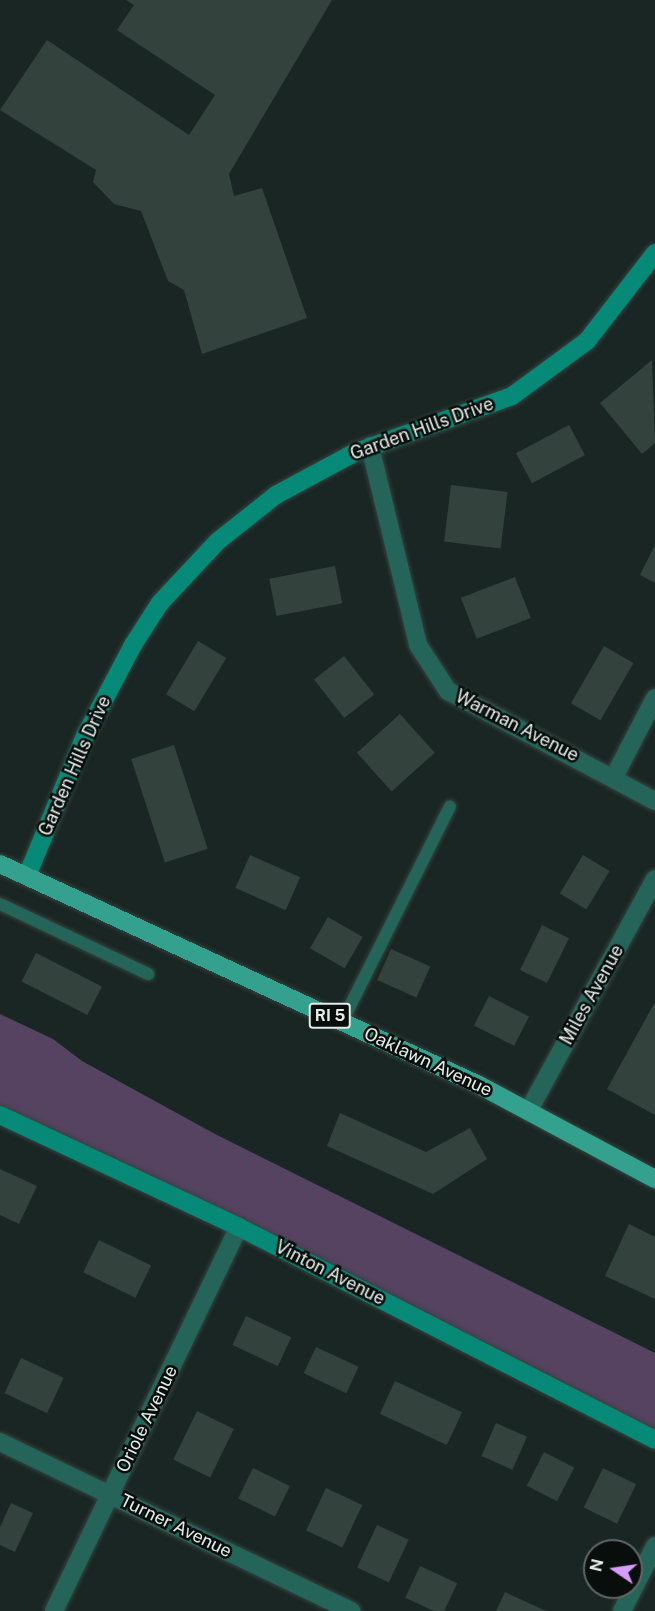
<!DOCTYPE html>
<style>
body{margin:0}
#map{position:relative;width:655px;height:1611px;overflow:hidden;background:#192623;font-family:"Public Sans",sans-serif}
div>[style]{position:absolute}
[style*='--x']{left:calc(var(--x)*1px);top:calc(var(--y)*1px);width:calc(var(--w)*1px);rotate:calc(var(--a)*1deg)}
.green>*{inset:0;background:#564361}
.building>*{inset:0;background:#34423e;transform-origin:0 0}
.roads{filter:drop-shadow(0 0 2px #35423f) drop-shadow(0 0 2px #35423f)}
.lane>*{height:12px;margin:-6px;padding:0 6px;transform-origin:6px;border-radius:6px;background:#256459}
.street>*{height:18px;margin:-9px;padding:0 9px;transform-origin:9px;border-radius:9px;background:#256459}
.secondary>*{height:18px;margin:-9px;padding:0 9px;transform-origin:9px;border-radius:9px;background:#078977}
.primary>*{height:18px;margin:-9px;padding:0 9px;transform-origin:9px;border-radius:9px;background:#33a18e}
span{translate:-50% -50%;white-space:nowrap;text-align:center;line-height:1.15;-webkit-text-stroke:5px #080e0c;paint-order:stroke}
.shield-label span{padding:2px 4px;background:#080e0c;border:2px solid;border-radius:4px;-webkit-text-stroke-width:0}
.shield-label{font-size:16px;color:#e4ece9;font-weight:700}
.street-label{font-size:18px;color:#e4ece9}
.north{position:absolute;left:583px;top:1539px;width:60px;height:60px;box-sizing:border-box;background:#080e0c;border:2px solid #606764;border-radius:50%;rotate:283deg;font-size:16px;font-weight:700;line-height:24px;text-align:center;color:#e4ece9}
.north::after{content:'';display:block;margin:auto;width:21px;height:27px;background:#d79bf9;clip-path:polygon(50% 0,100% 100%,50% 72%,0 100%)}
</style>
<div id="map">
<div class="green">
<i style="clip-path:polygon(0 1014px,53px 1039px,82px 1061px,215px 1134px,655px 1353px,655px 1439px,0 1111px)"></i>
</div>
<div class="building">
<i style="clip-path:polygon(126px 0,332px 0,229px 174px,234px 196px,262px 188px,307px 318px,202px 354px,184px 290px,168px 281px,141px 211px,114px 204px,93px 182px,96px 170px,0 110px,47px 40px,189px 135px,215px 95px,117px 30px,134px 5px)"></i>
<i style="clip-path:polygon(652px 360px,655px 443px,642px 454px,600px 403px)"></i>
<i style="left:569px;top:425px;width:34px;height:60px;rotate:62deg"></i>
<i style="left:451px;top:485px;width:57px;height:57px;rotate:7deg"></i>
<i style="clip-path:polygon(655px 545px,655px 583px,640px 575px)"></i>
<i style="left:335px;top:566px;width:38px;height:67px;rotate:79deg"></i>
<i style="left:515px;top:577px;width:44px;height:58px;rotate:69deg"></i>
<i style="left:198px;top:641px;width:33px;height:62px;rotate:31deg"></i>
<i style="left:604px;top:646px;width:34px;height:66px;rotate:30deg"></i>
<i style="left:344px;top:656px;width:49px;height:38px;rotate:52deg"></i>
<i style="left:400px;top:714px;width:52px;height:58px;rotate:48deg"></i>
<i style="left:174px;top:745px;width:109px;height:45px;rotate:72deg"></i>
<i style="left:250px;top:855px;width:55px;height:36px;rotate:24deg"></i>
<i style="left:583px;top:855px;width:31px;height:45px;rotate:31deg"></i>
<i style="left:328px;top:917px;width:40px;height:36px;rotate:30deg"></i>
<i style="left:542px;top:925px;width:30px;height:50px;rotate:26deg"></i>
<i style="left:391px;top:949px;width:43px;height:34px;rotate:24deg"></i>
<i style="left:36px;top:953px;width:74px;height:32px;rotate:27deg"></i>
<i style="left:489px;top:996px;width:45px;height:33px;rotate:27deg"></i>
<i style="clip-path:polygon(655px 1002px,655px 1115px,607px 1089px)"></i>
<i style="clip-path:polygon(340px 1113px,426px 1152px,470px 1128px,487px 1159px,433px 1194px,327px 1146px)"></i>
<i style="clip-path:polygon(0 1169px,37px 1186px,19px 1224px,0 1215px)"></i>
<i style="clip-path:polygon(629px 1224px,655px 1237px,655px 1299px,605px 1276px)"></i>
<i style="left:99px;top:1240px;width:58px;height:36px;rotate:26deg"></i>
<i style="left:246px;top:1316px;width:50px;height:32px;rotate:25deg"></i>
<i style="left:316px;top:1347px;width:47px;height:29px;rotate:25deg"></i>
<i style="left:21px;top:1358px;width:47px;height:39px;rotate:25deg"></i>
<i style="left:395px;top:1381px;width:74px;height:36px;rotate:25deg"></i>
<i style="left:197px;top:1411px;width:41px;height:54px;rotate:26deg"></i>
<i style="left:496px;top:1423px;width:34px;height:36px;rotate:24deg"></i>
<i style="left:544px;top:1452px;width:34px;height:38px;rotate:27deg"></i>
<i style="left:253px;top:1468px;width:41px;height:34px;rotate:26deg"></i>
<i style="left:603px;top:1468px;width:37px;height:44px;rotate:26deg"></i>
<i style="left:326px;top:1488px;width:40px;height:47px;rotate:25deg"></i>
<i style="clip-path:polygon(11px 1503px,33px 1513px,15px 1552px,0 1545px,0 1527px)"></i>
<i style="left:377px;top:1525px;width:35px;height:47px;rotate:25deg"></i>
<i style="left:420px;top:1566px;width:41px;height:35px;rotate:25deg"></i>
<i style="clip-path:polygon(505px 1592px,546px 1611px,496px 1611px)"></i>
</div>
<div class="roads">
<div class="lane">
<i style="--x:0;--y:904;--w:164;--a:25.3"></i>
<i style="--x:342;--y:1022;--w:241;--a:-63.4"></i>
</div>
<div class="street">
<i style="--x:370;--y:446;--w:205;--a:76.4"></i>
<i style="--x:418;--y:645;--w:55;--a:56.9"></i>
<i style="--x:448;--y:691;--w:234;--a:28"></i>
<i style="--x:614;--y:777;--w:89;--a:-62.6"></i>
<i style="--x:529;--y:1110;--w:263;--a:-61.4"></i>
<i style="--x:0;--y:1442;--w:390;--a:25.7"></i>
<i style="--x:54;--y:1611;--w:426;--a:-64.3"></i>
<i style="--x:622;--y:1611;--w:73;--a:-63.1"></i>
</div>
<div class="secondary">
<i style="--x:27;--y:876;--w:152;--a:-67.5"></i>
<i style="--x:85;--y:736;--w:103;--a:-62.2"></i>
<i style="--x:133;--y:645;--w:50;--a:-57.3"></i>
<i style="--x:160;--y:603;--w:85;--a:-46.9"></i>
<i style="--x:218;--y:541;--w:74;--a:-38.4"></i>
<i style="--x:276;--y:495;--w:89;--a:-28.3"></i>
<i style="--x:354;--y:453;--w:168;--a:-19.8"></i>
<i style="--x:512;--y:396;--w:93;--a:-36.3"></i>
<i style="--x:587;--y:341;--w:111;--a:-52.3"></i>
<i style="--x:0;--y:1115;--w:264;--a:25.1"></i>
<i style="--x:239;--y:1227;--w:467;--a:27.1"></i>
</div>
<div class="primary">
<i style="--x:0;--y:864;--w:528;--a:24.77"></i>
<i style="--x:479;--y:1085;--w:200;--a:28.1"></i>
</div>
</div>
<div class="shield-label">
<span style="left:330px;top:1016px">RI 5</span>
</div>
<div class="street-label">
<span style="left:422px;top:429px;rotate:-20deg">Garden Hills Drive</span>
<span style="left:517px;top:726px;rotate:27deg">Warman Avenue</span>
<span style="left:75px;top:766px;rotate:-66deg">Garden Hills Drive</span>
<span style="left:592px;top:995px;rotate:-61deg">Miles Avenue</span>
<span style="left:428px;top:1062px;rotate:25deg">Oaklawn Avenue</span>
<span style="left:330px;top:1273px;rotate:27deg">Vinton Avenue</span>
<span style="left:147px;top:1419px;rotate:-64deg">Oriole Avenue</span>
<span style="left:176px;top:1526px;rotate:26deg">Turner Avenue</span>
</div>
<div class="north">N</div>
</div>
